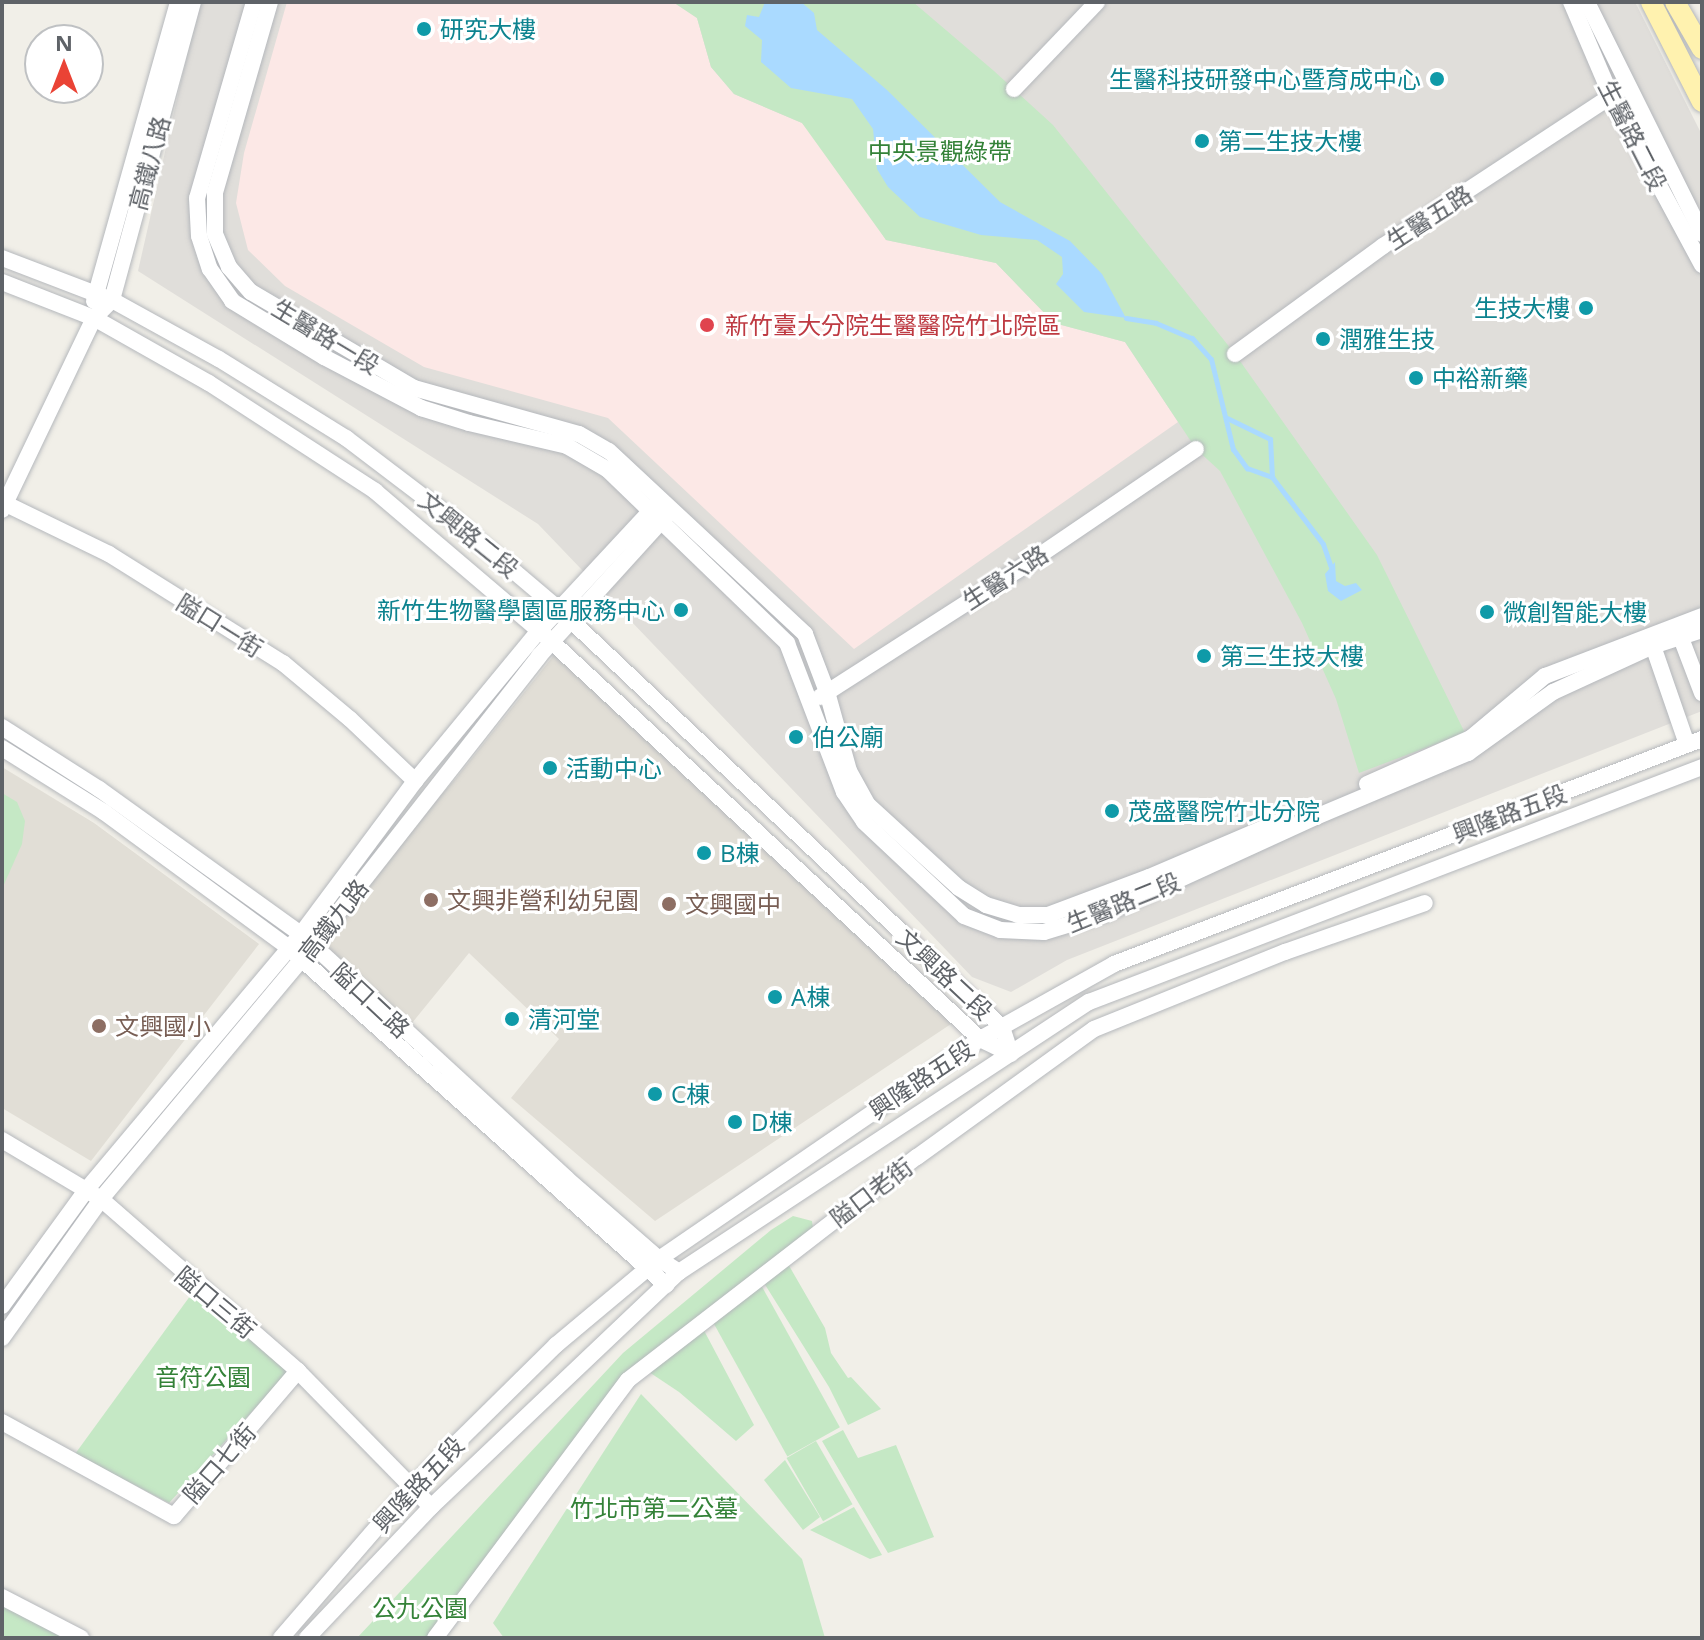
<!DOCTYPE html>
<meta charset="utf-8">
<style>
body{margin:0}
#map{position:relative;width:1704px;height:1640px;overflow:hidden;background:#f1efe8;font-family:"Open Sans","Noto Sans TC",sans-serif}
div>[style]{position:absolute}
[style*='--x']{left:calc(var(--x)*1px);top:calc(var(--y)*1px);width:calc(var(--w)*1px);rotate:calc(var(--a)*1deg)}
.industrial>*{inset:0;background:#e0deda}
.education>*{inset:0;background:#e1ded6}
.medical>*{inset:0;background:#fce8e6}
.green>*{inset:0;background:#c5e8c5;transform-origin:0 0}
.water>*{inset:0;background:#aadaff}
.stream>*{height:5px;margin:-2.5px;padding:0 2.5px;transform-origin:2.5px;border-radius:2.5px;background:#aadaff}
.roads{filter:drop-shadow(0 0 2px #b5b8bc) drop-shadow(0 0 2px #b5b8bc)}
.minor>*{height:16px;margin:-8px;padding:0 8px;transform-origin:8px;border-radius:8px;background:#fff}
.major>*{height:20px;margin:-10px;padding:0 10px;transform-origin:10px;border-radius:10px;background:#fff2af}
.dots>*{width:22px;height:22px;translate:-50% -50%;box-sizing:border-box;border:4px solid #fff;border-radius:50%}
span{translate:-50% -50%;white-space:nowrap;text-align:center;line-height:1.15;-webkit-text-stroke:6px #fff;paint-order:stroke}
.culture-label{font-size:24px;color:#0d838f}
.left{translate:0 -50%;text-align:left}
.right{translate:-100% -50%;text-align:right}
.street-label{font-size:24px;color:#5f6368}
.park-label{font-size:24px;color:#348238}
.health-label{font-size:24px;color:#be3a42}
.education-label{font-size:24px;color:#785e54}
.frame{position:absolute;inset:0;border:4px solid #5f6368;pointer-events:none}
.north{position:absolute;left:24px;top:24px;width:80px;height:80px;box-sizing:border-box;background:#fff;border:2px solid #bfc1c3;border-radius:50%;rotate:0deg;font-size:22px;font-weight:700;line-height:32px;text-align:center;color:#5f6368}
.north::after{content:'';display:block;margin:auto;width:28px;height:36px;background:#ea4335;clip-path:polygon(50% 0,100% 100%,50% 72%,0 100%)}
</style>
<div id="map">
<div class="industrial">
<i style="clip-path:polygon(199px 2px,1635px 2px,1702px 135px,1702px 711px,1067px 960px,1011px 992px,972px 977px,538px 524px,138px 271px)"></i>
</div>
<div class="education">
<i style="clip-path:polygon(558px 650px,954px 1022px,655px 1221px,511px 1098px,559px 1039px,469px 953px,412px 1023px,311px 944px,457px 777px)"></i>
<i style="clip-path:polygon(2px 767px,94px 823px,259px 944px,91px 1161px,2px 1108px)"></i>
</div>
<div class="medical">
<i style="clip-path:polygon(287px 2px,673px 2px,697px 18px,711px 67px,734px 94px,802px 123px,841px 170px,886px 240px,996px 263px,1054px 323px,1125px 342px,1178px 422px,854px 649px,608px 418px,424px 367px,285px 286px,248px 250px,236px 203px,244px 153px)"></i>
</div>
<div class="green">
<i style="clip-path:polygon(673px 2px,913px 2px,994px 71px,1053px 125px,1235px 354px,1377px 555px,1465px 733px,1359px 773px,1336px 699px,1302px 623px,1220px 471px,1196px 449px,1125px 342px,1054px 323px,996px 263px,886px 240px,802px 123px,734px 94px,711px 67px,697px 18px)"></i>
<i style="clip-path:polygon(2px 793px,17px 802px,25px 821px,22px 844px,2px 889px)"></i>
<i style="clip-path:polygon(793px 1216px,812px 1221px,813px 1228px,622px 1378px,429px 1638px,357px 1638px,623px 1353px,771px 1230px)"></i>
<i style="clip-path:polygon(784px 1257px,825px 1328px,831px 1353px,848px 1378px,851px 1377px,881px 1409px,848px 1425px,829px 1387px,759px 1275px)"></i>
<i style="left:756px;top:1276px;width:173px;height:60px;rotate:61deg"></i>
<i style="clip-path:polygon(193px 1292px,290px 1370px,169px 1503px,75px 1454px)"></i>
<i style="clip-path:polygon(699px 1321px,754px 1425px,736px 1441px,679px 1392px,640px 1366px)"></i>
<i style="clip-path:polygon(641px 1394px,802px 1559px,825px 1638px,504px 1638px,493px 1623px)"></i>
<i style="clip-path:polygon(843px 1430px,858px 1458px,896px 1445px,934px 1537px,888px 1553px,822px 1441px)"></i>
<i style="left:816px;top:1441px;width:73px;height:34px;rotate:60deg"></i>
<i style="clip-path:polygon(785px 1460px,820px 1517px,803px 1530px,764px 1480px)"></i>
<i style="clip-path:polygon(854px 1507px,882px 1555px,870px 1559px,810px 1530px)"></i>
<i style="clip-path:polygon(2px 1600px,80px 1638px,2px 1638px)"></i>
</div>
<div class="water">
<i style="clip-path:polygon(765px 2px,801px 2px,814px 13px,817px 30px,887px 90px,1000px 202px,1070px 241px,1102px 274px,1126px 318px,1084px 312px,1056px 284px,1063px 274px,1062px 257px,1037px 240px,981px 235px,920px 217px,888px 187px,877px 169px,873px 129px,852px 99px,791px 88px,761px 62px,762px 40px,745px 26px,747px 15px,759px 17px)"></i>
<i style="clip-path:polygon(1335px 562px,1336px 581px,1345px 586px,1356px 583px,1362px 590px,1341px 601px,1328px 591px,1325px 574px)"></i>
</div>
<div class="stream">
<i style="--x:1126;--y:318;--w:30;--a:9"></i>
<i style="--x:1156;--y:323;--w:39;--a:23"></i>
<i style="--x:1192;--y:338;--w:28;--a:48"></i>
<i style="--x:1211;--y:359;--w:93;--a:76.3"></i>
<i style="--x:1233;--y:449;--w:24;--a:54"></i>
<i style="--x:1247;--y:468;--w:27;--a:20"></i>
<i style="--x:1272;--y:477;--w:84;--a:52.7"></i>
<i style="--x:1323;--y:544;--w:24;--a:71"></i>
<i style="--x:1227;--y:418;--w:48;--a:26"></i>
<i style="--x:1270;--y:439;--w:38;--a:87"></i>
</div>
<div class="roads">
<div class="minor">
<i style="--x:254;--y:2;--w:204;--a:106.2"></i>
<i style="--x:197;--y:198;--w:38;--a:87"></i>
<i style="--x:199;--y:236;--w:35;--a:72"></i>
<i style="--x:210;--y:269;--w:39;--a:55"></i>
<i style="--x:232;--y:301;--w:108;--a:31.3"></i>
<i style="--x:324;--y:357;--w:110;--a:27.7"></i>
<i style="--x:421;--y:408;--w:50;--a:17.4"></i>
<i style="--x:469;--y:423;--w:101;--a:13.2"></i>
<i style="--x:567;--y:446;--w:48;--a:30.3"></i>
<i style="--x:608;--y:470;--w:249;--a:44"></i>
<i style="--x:787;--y:643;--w:160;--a:69.1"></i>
<i style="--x:844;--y:792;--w:36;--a:56"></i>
<i style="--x:864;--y:822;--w:137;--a:43.2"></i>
<i style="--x:964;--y:916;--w:39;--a:21"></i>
<i style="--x:1000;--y:930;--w:44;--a:2.6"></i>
<i style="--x:1044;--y:932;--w:65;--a:-17"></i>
<i style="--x:1106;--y:913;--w:233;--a:-24.6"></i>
<i style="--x:1318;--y:816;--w:163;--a:-22.8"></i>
<i style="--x:1468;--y:753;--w:105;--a:-35.7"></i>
<i style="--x:1553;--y:692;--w:110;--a:-24.7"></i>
<i style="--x:1653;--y:646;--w:52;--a:-18.1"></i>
<i style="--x:270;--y:2;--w:198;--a:106.1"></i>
<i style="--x:215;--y:192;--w:42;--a:90"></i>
<i style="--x:215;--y:234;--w:36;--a:67"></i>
<i style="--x:229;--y:267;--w:33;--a:49"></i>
<i style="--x:251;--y:292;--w:189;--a:30.5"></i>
<i style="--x:414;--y:388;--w:171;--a:15.6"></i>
<i style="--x:579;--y:434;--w:34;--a:30"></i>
<i style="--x:609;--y:451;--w:268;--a:43"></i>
<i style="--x:805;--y:634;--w:62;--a:69.2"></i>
<i style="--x:827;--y:692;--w:82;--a:74.4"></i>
<i style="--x:849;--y:771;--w:39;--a:61"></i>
<i style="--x:868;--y:805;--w:123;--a:42.4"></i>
<i style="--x:959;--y:888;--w:32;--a:32"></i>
<i style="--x:986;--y:905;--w:34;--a:17"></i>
<i style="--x:1018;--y:915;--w:30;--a:0"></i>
<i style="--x:1048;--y:915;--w:108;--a:-20.6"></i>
<i style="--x:1149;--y:877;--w:150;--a:-23.1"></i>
<i style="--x:1571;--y:2;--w:102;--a:66.9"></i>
<i style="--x:1611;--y:96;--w:192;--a:61.7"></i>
<i style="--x:1587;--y:2;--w:259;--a:63.6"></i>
<i style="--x:1014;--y:89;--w:120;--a:-46.3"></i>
<i style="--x:2;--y:258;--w:118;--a:20.9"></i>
<i style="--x:112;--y:300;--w:122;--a:28.9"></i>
<i style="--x:219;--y:359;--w:150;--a:31.9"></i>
<i style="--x:346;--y:438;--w:131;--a:37.2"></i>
<i style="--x:450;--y:517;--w:145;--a:40.3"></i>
<i style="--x:561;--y:611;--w:606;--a:43.33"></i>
<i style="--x:1002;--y:1027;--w:28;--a:72"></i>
<i style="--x:2;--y:282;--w:99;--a:21.4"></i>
<i style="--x:94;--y:318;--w:132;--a:29.5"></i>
<i style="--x:209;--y:383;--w:198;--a:33"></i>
<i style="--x:375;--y:491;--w:231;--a:40.4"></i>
<i style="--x:551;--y:641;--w:585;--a:42.85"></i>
<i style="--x:980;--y:1039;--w:34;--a:26"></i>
<i style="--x:94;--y:301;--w:311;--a:-74.3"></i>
<i style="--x:1235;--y:354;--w:183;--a:-36.1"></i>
<i style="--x:1383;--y:246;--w:292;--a:-33.3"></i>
<i style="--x:2;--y:502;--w:119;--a:25.9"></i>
<i style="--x:109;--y:554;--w:205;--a:32.1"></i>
<i style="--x:283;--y:663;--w:87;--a:39.9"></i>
<i style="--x:350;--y:719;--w:90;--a:43.6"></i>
<i style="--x:2;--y:510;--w:213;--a:-64.4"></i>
<i style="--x:94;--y:318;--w:25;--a:-45"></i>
<i style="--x:112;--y:300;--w:309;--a:-74.8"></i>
<i style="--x:1674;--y:635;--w:8;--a:23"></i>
<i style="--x:1681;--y:638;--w:59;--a:69.1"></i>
<i style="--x:1658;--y:637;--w:10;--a:119"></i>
<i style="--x:1653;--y:646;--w:104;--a:70.9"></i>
<i style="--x:820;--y:697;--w:235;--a:-32.7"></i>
<i style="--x:1018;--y:570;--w:215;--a:-34.2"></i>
<i style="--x:2;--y:727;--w:115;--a:32.6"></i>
<i style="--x:99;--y:789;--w:249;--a:35.7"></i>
<i style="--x:301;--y:934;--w:360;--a:42.6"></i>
<i style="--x:566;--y:1178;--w:123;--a:41.1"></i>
<i style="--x:659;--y:1259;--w:24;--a:33"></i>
<i style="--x:2;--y:748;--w:120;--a:32.1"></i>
<i style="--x:104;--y:812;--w:230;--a:36.3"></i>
<i style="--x:289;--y:948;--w:506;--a:41.79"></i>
<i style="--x:1367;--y:784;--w:114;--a:-23.9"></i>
<i style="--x:1471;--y:738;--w:97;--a:-40"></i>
<i style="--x:1545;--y:676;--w:168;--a:-20.9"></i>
<i style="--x:2;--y:1140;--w:115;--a:30.8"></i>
<i style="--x:101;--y:1199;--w:262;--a:41.1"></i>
<i style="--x:298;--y:1371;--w:190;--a:45.6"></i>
<i style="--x:2;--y:1306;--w:145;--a:-54"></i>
<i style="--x:87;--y:1189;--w:333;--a:-50"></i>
<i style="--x:301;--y:934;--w:191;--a:-53.3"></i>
<i style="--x:415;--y:781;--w:193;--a:-50.5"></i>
<i style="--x:538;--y:632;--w:176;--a:-47.1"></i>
<i style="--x:2;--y:1338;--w:171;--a:-54.5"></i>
<i style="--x:101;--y:1199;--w:312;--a:-50.1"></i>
<i style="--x:301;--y:960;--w:386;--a:-51.9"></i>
<i style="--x:539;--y:656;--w:189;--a:-47.8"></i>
<i style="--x:2;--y:1422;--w:196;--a:28.7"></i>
<i style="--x:174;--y:1516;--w:191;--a:-49.5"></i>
<i style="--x:2;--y:1597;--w:89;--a:27.4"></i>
<i style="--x:281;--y:1638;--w:198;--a:-49.1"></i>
<i style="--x:411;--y:1488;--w:204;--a:-44.6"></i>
<i style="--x:556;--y:1345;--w:134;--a:-39.9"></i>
<i style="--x:659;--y:1259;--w:389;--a:-34.4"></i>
<i style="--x:980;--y:1039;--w:154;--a:-29.2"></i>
<i style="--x:1114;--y:964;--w:630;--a:-20.94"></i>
<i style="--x:307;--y:1638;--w:180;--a:-46.6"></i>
<i style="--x:431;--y:1507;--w:342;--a:-43.5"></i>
<i style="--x:679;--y:1272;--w:491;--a:-33.4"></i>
<i style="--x:1089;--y:1002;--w:657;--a:-20.97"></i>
<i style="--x:435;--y:1638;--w:322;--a:-53.2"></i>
<i style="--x:628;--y:1380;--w:365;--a:-37.7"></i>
<i style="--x:917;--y:1157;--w:218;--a:-35.9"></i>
<i style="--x:1094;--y:1029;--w:206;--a:-22"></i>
<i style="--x:1285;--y:952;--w:148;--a:-19.3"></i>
</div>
<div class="major">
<i style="--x:1651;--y:2;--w:112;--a:63"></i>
<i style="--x:1675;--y:2;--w:54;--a:60.1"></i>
</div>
</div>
<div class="dots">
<i style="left:424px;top:29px;background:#0f9aa8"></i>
<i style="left:1437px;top:79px;background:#0f9aa8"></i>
<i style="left:1202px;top:141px;background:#0f9aa8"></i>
<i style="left:1586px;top:308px;background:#0f9aa8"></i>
<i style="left:707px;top:325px;background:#e0444e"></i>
<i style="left:1323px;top:339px;background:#0f9aa8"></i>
<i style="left:1416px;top:378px;background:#0f9aa8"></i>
<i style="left:681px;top:610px;background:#0f9aa8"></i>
<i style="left:1487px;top:612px;background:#0f9aa8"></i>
<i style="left:1204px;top:656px;background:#0f9aa8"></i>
<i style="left:796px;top:737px;background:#0f9aa8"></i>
<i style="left:550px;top:768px;background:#0f9aa8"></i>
<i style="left:1112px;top:811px;background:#0f9aa8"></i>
<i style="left:704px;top:853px;background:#0f9aa8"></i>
<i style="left:431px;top:900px;background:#8d6e63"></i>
<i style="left:669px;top:904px;background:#8d6e63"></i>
<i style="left:775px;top:997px;background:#0f9aa8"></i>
<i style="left:512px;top:1019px;background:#0f9aa8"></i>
<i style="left:99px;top:1026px;background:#8d6e63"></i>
<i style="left:655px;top:1094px;background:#0f9aa8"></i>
<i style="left:735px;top:1122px;background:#0f9aa8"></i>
</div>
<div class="culture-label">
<span class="left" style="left:440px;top:29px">研究大樓</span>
<span class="right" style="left:1421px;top:79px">生醫科技研發中心暨育成中心</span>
<span class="left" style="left:1218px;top:141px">第二生技大樓</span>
<span class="right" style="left:1570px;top:308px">生技大樓</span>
<span class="left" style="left:1339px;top:339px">潤雅生技</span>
<span class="left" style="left:1432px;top:378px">中裕新藥</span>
<span class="right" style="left:665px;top:610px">新竹生物醫學園區服務中心</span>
<span class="left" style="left:1503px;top:612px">微創智能大樓</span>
<span class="left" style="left:1220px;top:656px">第三生技大樓</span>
<span class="left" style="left:812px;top:737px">伯公廟</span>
<span class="left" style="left:566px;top:768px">活動中心</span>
<span class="left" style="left:1128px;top:811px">茂盛醫院竹北分院</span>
<span class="left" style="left:720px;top:853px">B棟</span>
<span class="left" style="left:791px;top:997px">A棟</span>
<span class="left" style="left:528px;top:1019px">清河堂</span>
<span class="left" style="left:671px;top:1094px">C棟</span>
<span class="left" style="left:751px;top:1122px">D棟</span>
</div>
<div class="street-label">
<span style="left:1633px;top:135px;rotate:63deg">生醫路二段</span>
<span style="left:149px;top:163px;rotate:-75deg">高鐵八路</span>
<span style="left:1429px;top:217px;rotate:-33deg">生醫五路</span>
<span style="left:326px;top:336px;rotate:31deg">生醫路一段</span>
<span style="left:469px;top:534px;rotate:39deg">文興路二段</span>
<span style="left:1005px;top:577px;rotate:-33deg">生醫六路</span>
<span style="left:220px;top:625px;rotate:32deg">隘口一街</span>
<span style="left:1509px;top:813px;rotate:-21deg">興隆路五段</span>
<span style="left:1123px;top:902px;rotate:-22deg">生醫路二段</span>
<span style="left:333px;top:920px;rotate:-52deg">高鐵九路</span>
<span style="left:945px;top:974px;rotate:43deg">文興路二段</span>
<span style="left:371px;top:1000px;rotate:43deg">隘口二路</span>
<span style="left:921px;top:1079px;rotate:-34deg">興隆路五段</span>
<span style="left:871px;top:1192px;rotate:-37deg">隘口老街</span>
<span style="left:216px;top:1302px;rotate:40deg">隘口三街</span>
<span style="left:219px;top:1463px;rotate:-49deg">隘口七街</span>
<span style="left:418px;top:1484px;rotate:-47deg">興隆路五段</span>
</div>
<div class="park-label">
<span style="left:940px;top:151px">中央景觀綠帶</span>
<span style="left:203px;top:1377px">音符公園</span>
<span style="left:654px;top:1508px">竹北市第二公墓</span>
<span style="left:420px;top:1608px">公九公園</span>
</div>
<div class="health-label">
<span class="left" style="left:725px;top:325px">新竹臺大分院生醫醫院竹北院區</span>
</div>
<div class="education-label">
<span class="left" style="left:447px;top:900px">文興非營利幼兒園</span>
<span class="left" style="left:685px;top:904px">文興國中</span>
<span class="left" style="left:115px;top:1026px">文興國小</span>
</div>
<div class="frame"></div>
<div class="north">N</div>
</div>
